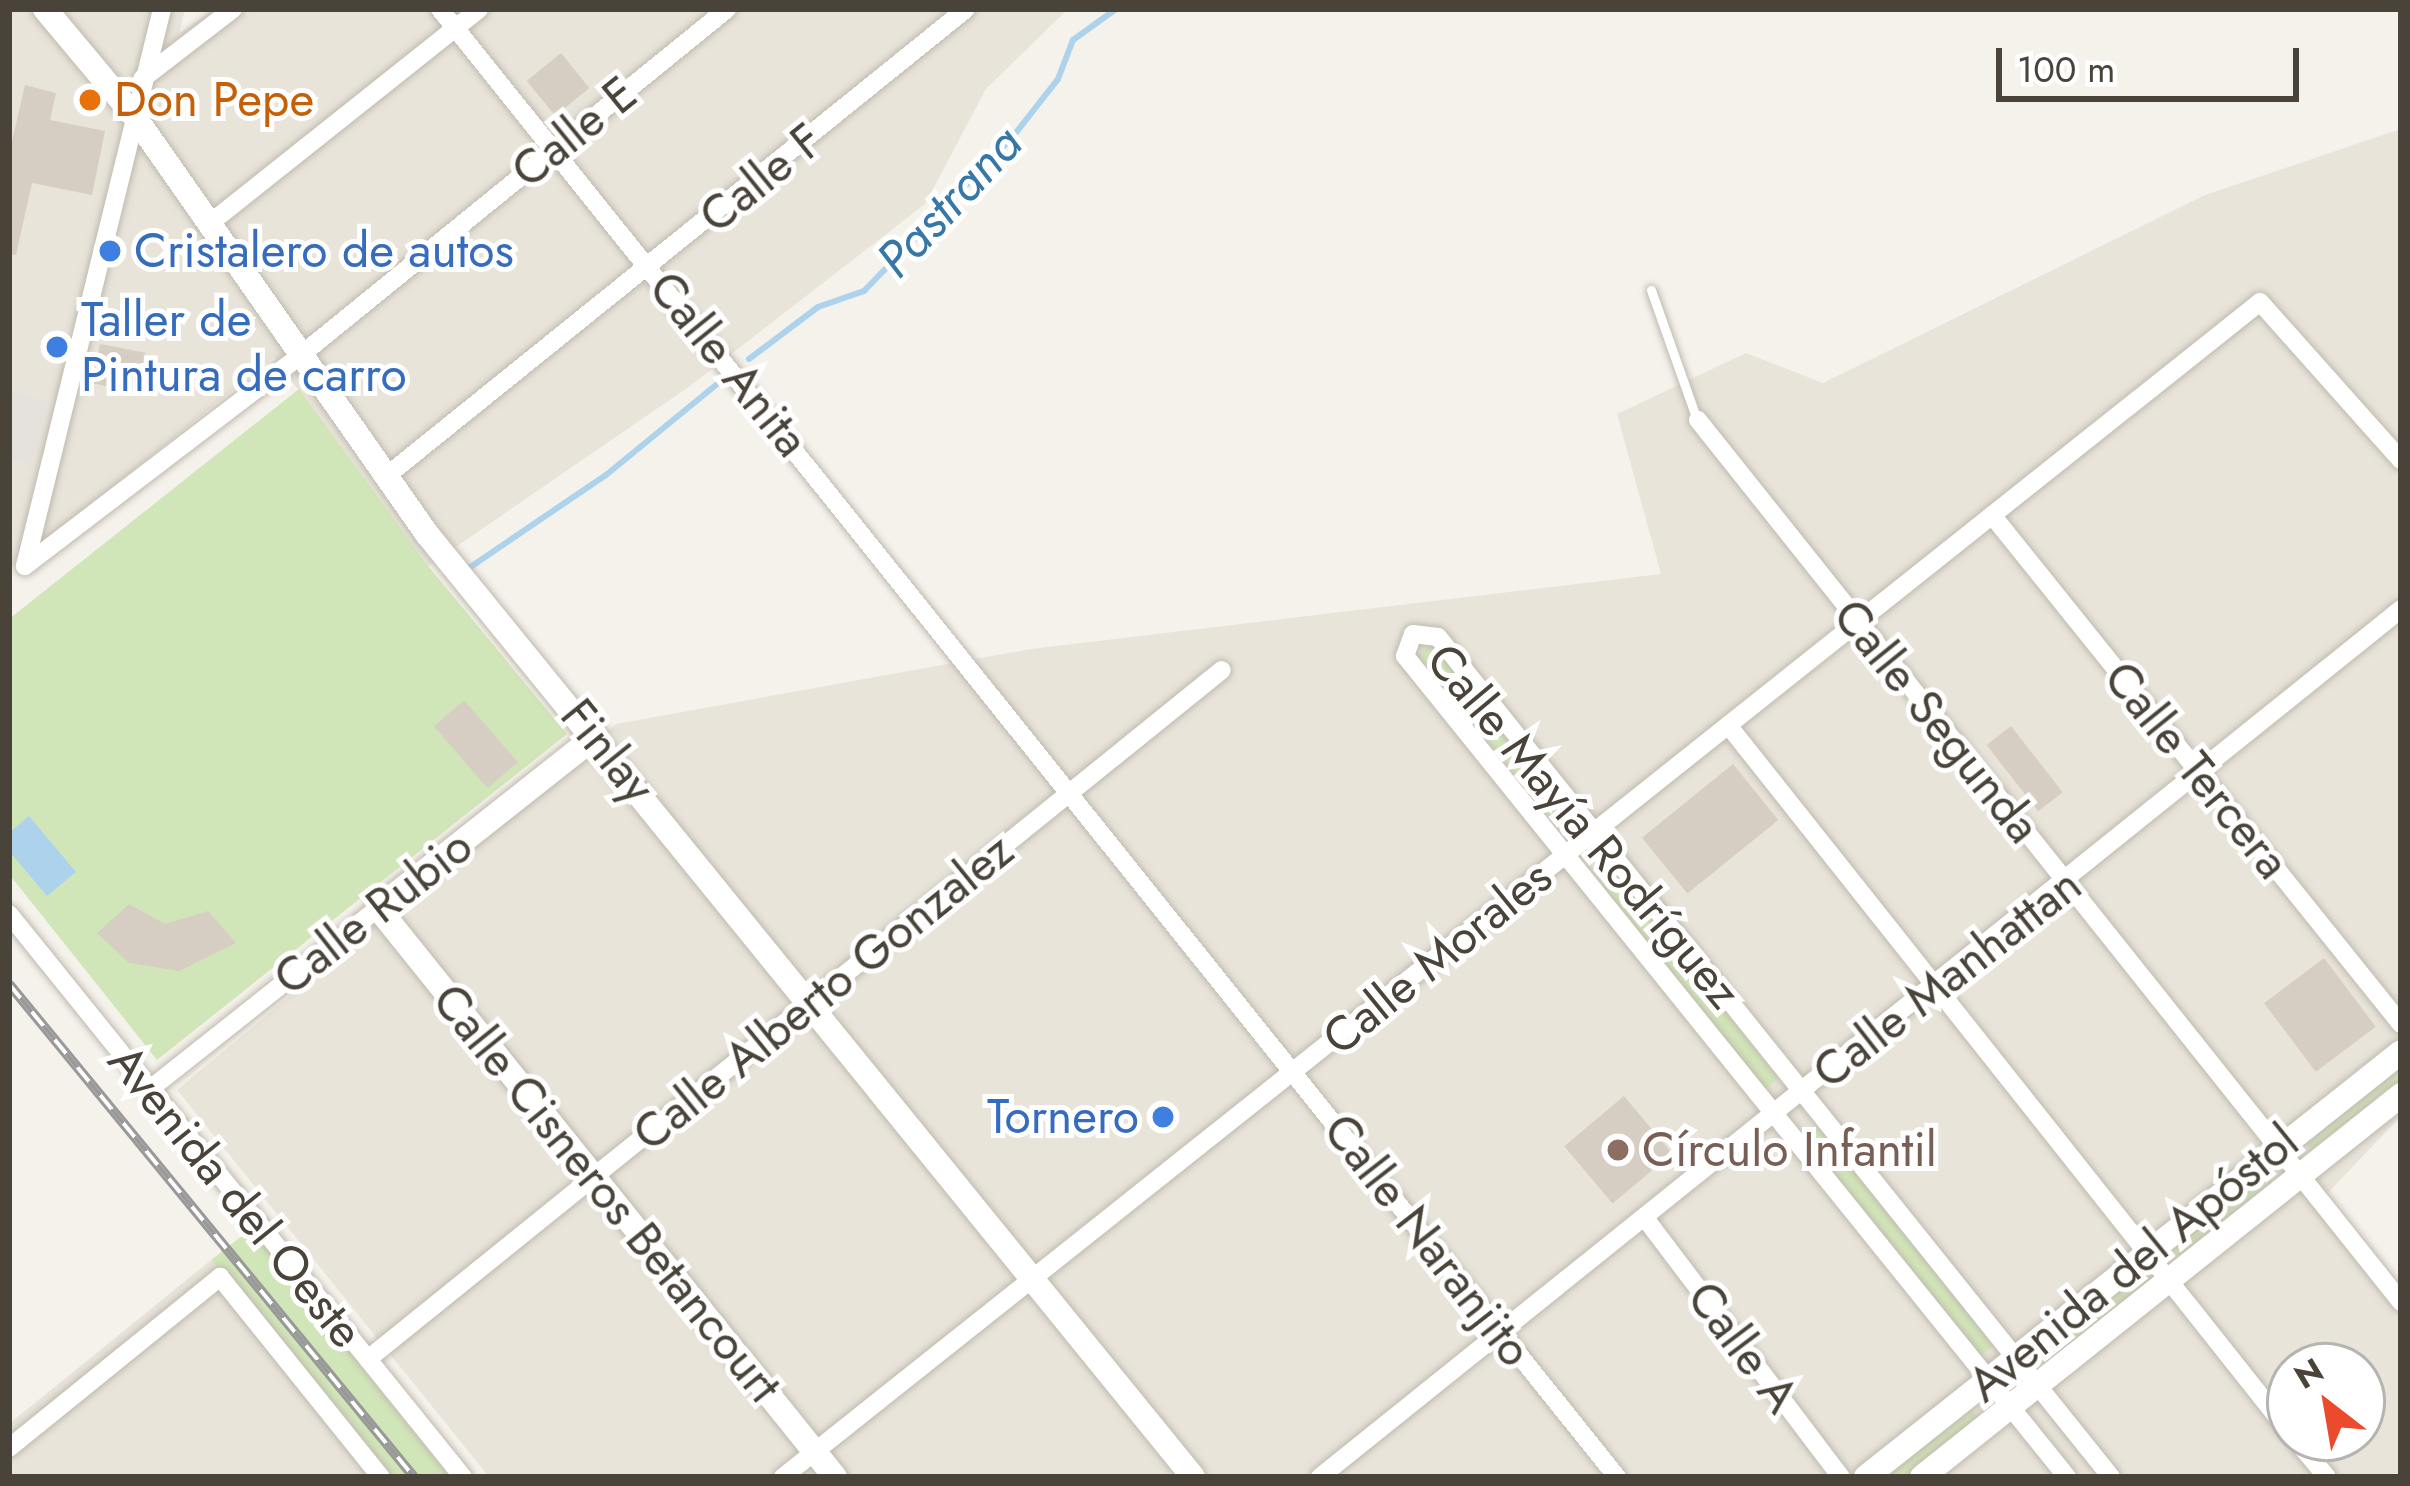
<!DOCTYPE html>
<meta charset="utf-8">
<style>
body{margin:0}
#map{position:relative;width:2410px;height:1486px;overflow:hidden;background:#f5f2ec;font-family:Jost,sans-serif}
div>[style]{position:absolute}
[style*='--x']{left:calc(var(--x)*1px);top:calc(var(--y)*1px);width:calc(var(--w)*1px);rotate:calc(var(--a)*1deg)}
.residential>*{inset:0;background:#e8e4da}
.industrial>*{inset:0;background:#e5e1dd}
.green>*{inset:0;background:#d1e6b8;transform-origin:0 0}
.water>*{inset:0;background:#add2ec}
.stream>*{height:6px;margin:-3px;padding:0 3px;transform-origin:3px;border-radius:3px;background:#add2ec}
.building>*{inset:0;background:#d6cec2;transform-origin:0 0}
.roads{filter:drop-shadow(0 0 3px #c0baaf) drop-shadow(0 0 3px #c0baaf)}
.service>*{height:9px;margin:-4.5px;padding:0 4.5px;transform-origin:4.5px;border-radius:4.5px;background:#fff}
.minor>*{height:18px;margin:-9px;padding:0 9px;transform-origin:9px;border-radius:9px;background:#fff}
.tertiary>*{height:24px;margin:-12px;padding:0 12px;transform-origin:12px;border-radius:12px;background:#fff}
.rail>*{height:10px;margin-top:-5px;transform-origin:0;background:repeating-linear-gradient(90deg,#fff 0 18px,#999 0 36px);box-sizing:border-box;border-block:3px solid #999}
.dots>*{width:33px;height:33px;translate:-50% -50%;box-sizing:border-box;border:6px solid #fff;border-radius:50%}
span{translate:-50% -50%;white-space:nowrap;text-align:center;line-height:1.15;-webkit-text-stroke:10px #fff;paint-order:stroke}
.food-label{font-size:48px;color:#c56008}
.left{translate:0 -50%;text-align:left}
.street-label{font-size:48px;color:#49433a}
.shop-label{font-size:48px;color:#366cbe}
.right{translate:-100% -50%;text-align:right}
.education-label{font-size:48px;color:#785e54}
.water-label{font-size:51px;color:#3777a7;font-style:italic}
.frame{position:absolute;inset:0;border:12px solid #49433a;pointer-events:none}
.north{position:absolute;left:2266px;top:1342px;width:120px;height:120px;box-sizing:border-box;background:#fff;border:3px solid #b6b4b0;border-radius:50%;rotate:329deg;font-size:33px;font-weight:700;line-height:48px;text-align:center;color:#49433a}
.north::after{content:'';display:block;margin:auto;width:42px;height:54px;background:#ec4a2c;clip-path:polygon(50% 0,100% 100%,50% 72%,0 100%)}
.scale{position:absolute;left:1996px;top:48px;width:303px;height:54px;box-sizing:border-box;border:6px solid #49433a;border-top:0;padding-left:15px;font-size:36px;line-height:42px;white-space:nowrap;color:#49433a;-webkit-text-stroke:9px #fff;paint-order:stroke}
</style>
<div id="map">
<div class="residential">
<i style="clip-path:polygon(9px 9px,185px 9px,179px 34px,213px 9px,1068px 9px,986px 89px,925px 204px,690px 386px,428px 566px,274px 357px,9px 570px)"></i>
<i style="clip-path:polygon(evenodd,2401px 129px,2401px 1116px,2322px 1199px,2401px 1312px,2401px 1477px,489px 1477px,177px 1090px,616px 724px,1031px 649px,1661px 574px,1617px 414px,1746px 353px,1823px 383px,2205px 195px,2401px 129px,2290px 1366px,2362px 1366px,2362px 1438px,2290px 1438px,2290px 1366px)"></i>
<i style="clip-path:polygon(211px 1260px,374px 1477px,9px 1477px,9px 1424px)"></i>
</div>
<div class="industrial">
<i style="clip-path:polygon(9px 390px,47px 402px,31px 464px,9px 457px)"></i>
</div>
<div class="green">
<i style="clip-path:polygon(299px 389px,428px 566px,567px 734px,157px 1060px,9px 874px,9px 619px)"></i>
<i style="left:1433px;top:643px;width:218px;height:19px;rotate:51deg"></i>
<i style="left:1615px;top:870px;width:265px;height:19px;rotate:52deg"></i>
<i style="clip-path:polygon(2401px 1061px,2401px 1081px,2311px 1150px,2306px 1140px)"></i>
<i style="left:1821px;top:1125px;width:280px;height:19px;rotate:52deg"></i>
<i style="clip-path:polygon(2268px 1171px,2273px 1183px,2170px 1262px,2165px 1252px)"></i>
<i style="clip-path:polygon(251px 1229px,450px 1477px,388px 1477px,211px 1260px)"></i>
<i style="clip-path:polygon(2141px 1272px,2151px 1272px,2150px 1283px,2044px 1364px,2035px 1362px)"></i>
<i style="clip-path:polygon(1971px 1409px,1980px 1420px,1907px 1477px,1884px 1477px)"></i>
</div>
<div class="water">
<i style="clip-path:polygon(29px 816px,76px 872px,47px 896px,9px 851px,9px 833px)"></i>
</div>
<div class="stream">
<i style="--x:749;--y:359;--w:86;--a:-37"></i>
<i style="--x:818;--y:307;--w:49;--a:-19.2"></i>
<i style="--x:864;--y:291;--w:211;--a:-46"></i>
<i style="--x:1011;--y:139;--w:76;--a:-51.9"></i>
<i style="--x:1058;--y:79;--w:42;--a:-69"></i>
<i style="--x:1073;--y:40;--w:53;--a:-35.8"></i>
<i style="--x:469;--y:568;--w:166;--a:-34.2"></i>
<i style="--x:606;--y:475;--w:144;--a:-39.3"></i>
</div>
<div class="building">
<i style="left:561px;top:53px;width:45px;height:44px;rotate:51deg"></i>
<i style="clip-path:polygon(25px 85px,56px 93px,50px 120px,105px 131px,92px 195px,32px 183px,16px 255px,9px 254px,9px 154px)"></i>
<i style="left:100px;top:344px;width:46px;height:40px;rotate:11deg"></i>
<i style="left:464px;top:700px;width:82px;height:40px;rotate:49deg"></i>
<i style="left:2011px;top:726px;width:84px;height:31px;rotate:52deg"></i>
<i style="left:1733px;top:764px;width:72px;height:117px;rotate:51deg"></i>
<i style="clip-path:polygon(129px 904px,165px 924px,208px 911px,236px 943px,179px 971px,129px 963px,97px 933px)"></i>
<i style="left:2324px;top:958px;width:86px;height:75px;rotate:53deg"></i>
<i style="left:1624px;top:1096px;width:75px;height:78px;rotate:50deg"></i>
</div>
<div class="roads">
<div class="service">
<i style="--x:1651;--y:290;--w:138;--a:70.5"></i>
</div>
<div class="minor">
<i style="--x:440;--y:9;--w:1882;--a:51.28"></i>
<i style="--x:142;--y:79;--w:115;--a:-37.6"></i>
<i style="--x:209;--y:224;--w:345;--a:-38.5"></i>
<i style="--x:1698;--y:420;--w:1128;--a:51.44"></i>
<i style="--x:384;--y:478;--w:747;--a:-38.86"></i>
<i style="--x:1992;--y:515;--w:653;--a:51.22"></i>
<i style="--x:25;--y:566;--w:347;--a:-37.4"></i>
<i style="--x:301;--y:355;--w:549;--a:-39.08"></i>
<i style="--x:25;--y:566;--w:574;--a:-76.18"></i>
<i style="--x:1728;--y:725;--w:904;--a:51.56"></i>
<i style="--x:9;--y:914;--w:723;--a:51.12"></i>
<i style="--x:150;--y:1089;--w:291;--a:-38.4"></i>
<i style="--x:1645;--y:1218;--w:325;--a:52.9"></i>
<i style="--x:368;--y:1359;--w:1097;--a:-38.9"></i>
<i style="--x:2294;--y:1438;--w:51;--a:49.8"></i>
<i style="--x:9;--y:1448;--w:272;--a:-39"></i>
<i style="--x:220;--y:1277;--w:257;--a:51.2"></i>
<i style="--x:783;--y:1477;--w:1887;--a:-38.5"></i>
<i style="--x:2260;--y:302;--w:212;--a:48.3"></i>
<i style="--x:1320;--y:1477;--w:1386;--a:-38.76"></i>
<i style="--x:2067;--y:1477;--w:1055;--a:-128.88"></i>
<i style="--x:1405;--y:656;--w:23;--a:-70"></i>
<i style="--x:1413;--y:634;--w:25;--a:7"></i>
<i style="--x:1438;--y:637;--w:1076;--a:51.3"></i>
</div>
<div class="tertiary">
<i style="--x:45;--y:9;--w:136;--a:50.1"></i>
<i style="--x:132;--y:113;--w:514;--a:54.98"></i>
<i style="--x:427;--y:534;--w:1215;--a:50.91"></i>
<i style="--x:596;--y:736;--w:278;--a:141.7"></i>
<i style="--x:378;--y:908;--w:730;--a:51.23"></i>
<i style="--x:1866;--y:1477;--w:683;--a:-38.46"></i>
<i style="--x:1922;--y:1477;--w:613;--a:-38.57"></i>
</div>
</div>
<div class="rail">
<i style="--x:9;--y:984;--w:638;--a:50.6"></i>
</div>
<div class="dots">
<i style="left:90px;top:100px;background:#e8710a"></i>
<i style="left:110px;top:251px;background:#3f7fe0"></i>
<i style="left:57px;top:347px;background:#3f7fe0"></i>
<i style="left:1163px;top:1117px;background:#3f7fe0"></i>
<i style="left:1618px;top:1150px;background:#8d6e63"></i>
</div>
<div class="food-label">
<span class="left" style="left:114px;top:100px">Don Pepe</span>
</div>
<div class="street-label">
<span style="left:574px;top:132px;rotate:-39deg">Calle E</span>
<span style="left:761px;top:178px;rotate:-39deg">Calle F</span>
<span style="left:729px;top:364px;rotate:51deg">Calle Anita</span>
<span style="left:1937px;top:721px;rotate:51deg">Calle Segunda</span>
<span style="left:608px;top:751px;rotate:51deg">Finlay</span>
<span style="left:2197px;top:770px;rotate:51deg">Calle Tercera</span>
<span style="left:1584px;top:826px;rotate:50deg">Calle Mayía Rodríguez</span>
<span style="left:373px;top:912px;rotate:-38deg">Calle Rubio</span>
<span style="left:1437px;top:957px;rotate:-39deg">Calle Morales</span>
<span style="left:1947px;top:978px;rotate:-38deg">Calle Manhattan</span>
<span style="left:823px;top:992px;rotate:-39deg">Calle Alberto Gonzalez</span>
<span style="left:607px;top:1193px;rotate:51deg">Calle Cisneros Betancourt</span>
<span style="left:236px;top:1196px;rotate:51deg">Avenida del Oeste</span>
<span style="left:1428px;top:1240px;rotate:52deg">Calle Naranjito</span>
<span style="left:2133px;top:1263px;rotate:-39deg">Avenida del Apóstol</span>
<span style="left:1743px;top:1347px;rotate:53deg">Calle A</span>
</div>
<div class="shop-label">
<span class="left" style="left:134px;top:251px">Cristalero de autos</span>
<span class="left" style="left:81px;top:347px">Taller de<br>Pintura de carro</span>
<span class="right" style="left:1139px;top:1117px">Tornero</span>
</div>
<div class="education-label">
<span class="left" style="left:1642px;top:1150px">Círculo Infantil</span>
</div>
<div class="water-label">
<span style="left:949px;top:201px;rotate:-47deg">Pastrana</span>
</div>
<div class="frame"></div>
<div class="north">N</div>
<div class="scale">100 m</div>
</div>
